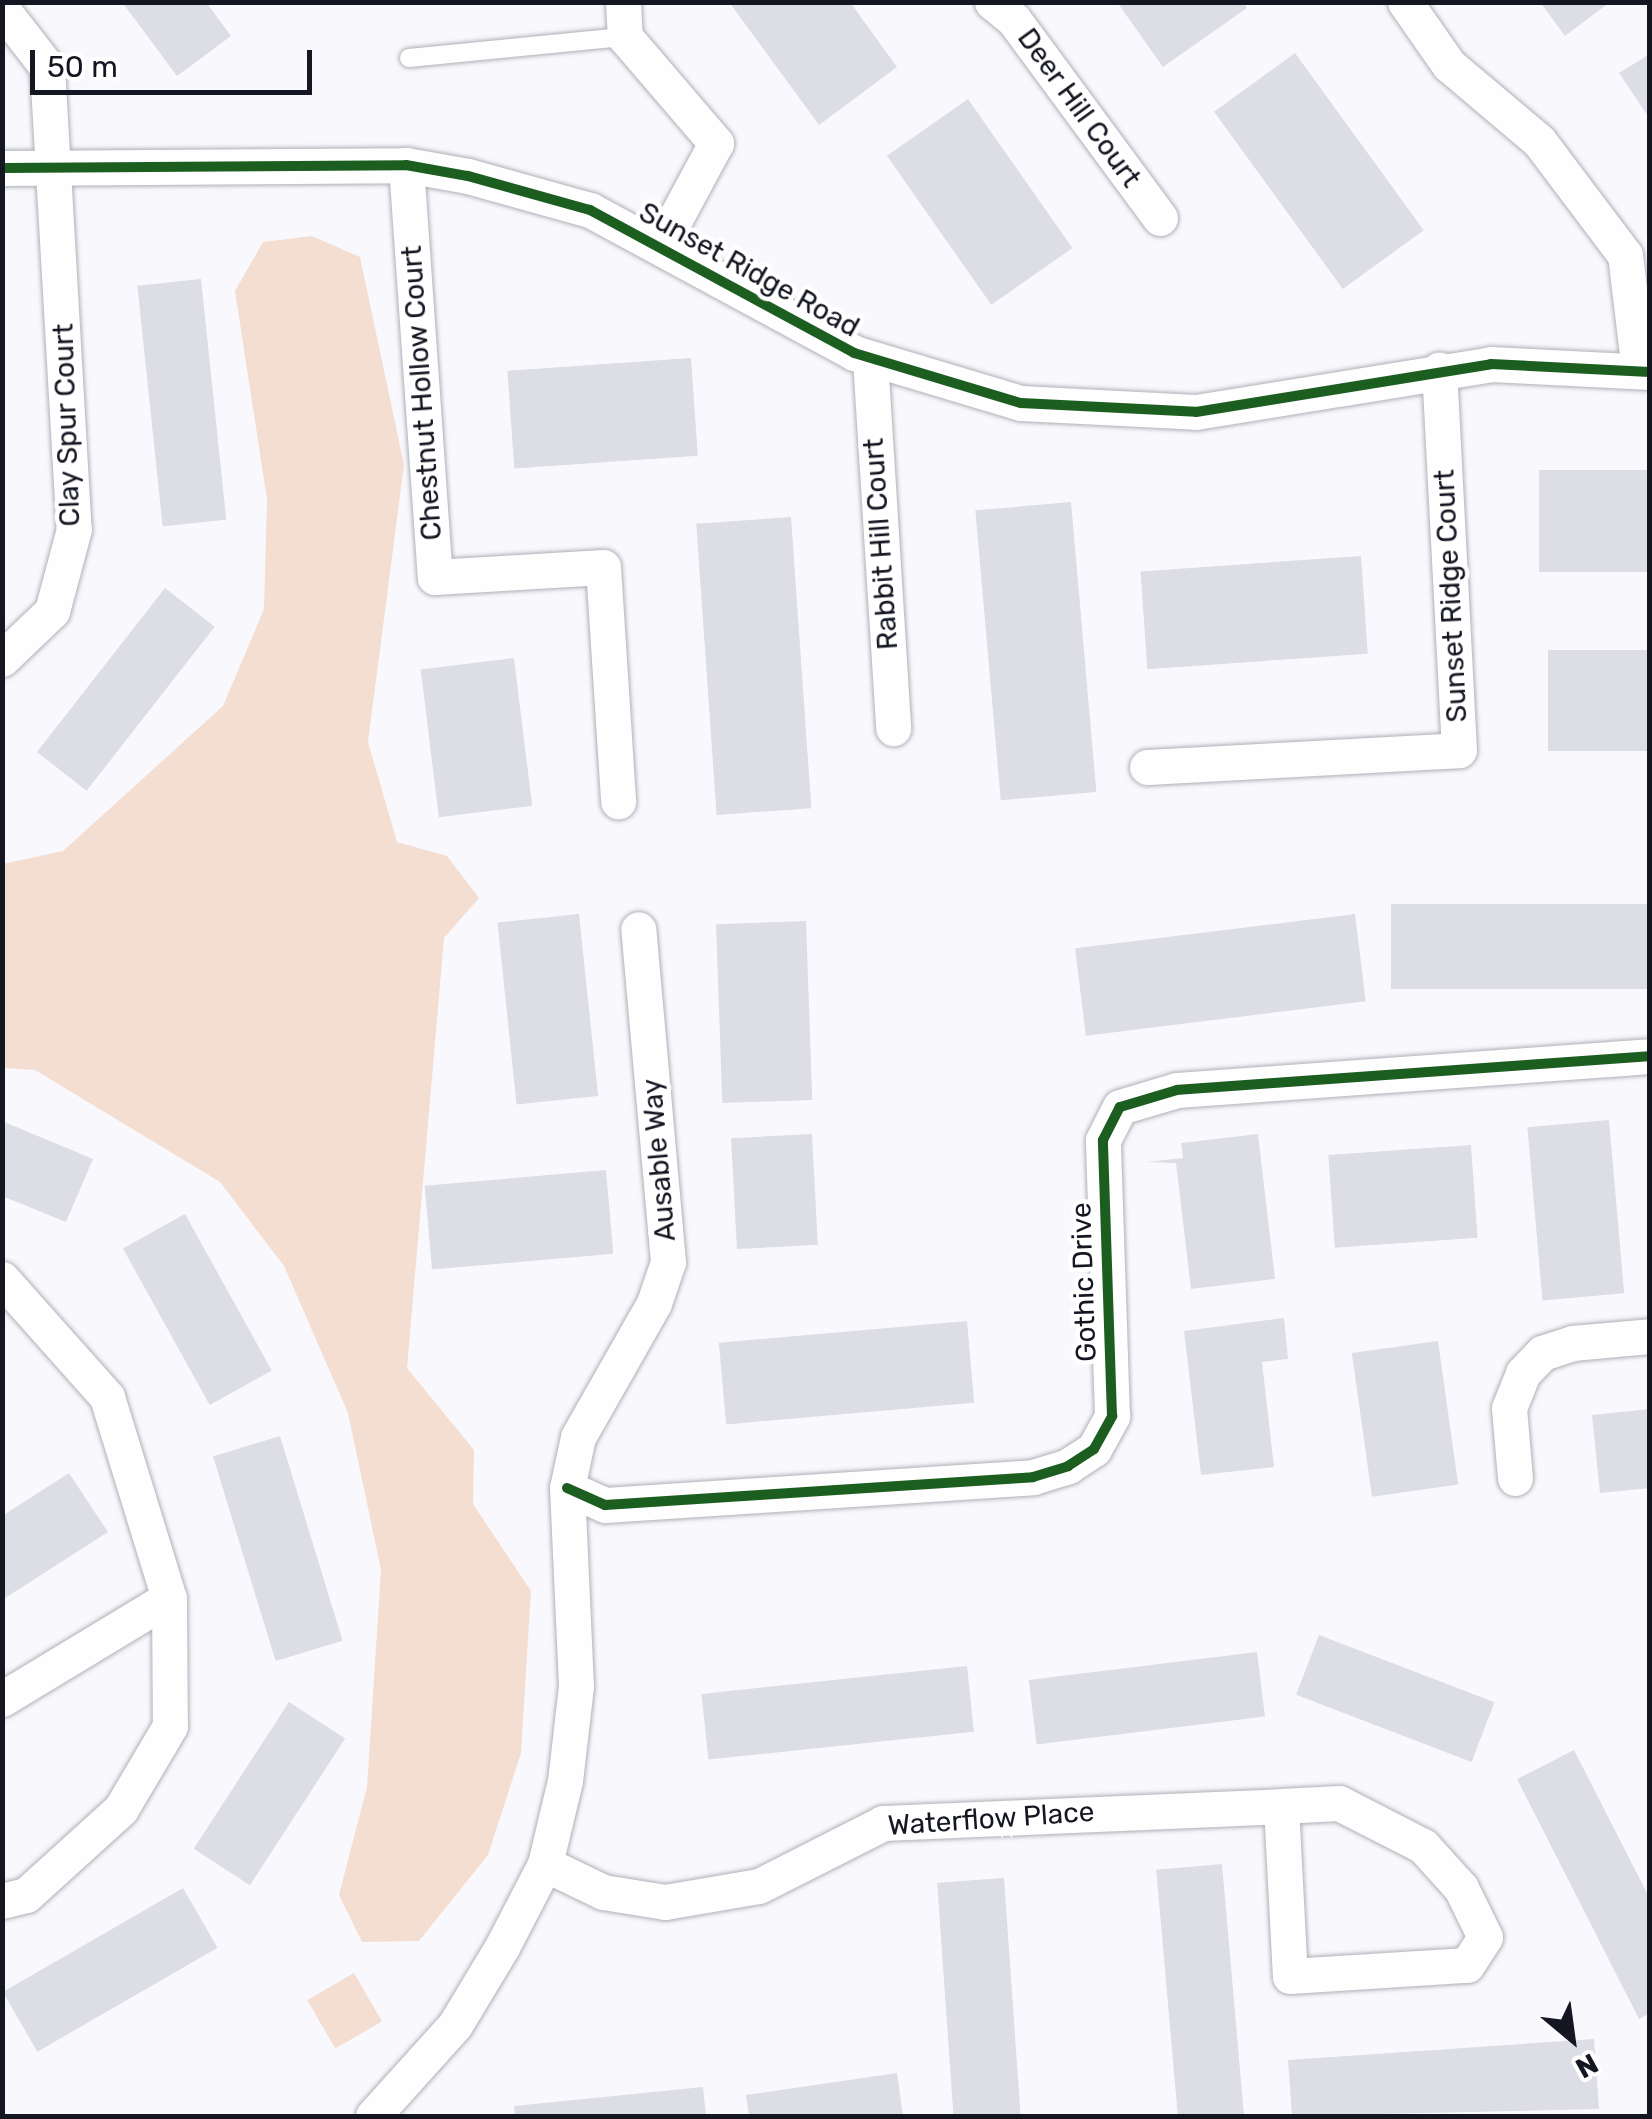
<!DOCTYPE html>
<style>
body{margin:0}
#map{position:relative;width:1652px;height:2119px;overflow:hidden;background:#f9f9fd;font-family:Rubik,sans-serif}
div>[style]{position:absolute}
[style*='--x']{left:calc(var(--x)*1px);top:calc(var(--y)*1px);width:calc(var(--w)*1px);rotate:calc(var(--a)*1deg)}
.green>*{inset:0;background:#f4ded2;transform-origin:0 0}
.building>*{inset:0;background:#dcdde5;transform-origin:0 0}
.roads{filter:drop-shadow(0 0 2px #afb0b8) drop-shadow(0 0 2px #afb0b8)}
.service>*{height:18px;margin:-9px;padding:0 9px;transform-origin:9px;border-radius:9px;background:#fefeff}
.minor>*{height:35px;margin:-17.5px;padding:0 17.5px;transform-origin:17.5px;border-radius:17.5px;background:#fefeff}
.cycleway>*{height:10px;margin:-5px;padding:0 5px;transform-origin:5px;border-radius:5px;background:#1b5e20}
span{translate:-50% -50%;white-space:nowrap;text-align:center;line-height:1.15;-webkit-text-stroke:9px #fff;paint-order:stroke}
.street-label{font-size:28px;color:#141622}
.frame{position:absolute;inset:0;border:5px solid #141622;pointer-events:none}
.north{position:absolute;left:1522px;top:1989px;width:100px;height:100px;-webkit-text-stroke:8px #fff;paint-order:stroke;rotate:151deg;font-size:28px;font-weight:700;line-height:40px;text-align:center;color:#141622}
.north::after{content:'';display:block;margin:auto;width:35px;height:45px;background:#141622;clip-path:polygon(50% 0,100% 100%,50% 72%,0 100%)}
.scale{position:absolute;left:30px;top:50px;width:282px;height:45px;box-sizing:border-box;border:5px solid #141622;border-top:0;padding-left:12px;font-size:30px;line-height:35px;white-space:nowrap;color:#141622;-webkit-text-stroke:8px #fff;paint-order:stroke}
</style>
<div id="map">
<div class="green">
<i style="clip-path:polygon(312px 236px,360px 257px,404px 465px,368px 742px,397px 842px,447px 856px,479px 898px,444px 938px,407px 1368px,474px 1450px,473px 1504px,531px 1591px,521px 1753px,488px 1855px,419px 1941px,362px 1942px,339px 1895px,367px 1787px,381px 1570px,348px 1413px,284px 1266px,220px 1182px,35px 1070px,3px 1068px,3px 864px,63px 851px,223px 706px,264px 609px,267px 499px,235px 291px,263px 242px)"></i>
<i style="left:354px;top:1973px;width:56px;height:54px;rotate:60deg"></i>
</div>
<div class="building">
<i style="clip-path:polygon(122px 2px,206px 2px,231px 36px,177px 76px)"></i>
<i style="clip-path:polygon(729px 2px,850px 2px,897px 67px,819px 125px)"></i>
<i style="clip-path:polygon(1117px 2px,1243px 2px,1247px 8px,1163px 67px)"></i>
<i style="clip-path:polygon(1540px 2px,1610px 2px,1565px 36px)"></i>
<i style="left:1295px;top:53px;width:219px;height:100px;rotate:54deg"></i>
<i style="clip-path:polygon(1650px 54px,1650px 119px,1619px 73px)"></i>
<i style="left:968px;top:99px;width:182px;height:99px;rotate:55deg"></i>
<i style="left:201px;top:279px;width:242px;height:64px;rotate:84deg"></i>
<i style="left:691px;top:358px;width:98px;height:184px;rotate:86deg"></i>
<i style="left:1650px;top:470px;width:102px;height:111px;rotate:90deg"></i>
<i style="left:1071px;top:502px;width:291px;height:96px;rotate:85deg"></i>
<i style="left:791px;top:517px;width:292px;height:95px;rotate:86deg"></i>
<i style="left:1361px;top:556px;width:98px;height:221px;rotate:86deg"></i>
<i style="left:165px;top:588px;width:63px;height:208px;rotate:38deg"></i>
<i style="left:1650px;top:650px;width:101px;height:102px;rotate:90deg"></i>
<i style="left:514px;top:658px;width:149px;height:94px;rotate:83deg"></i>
<i style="left:1650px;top:904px;width:85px;height:259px;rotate:90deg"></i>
<i style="left:579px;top:914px;width:183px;height:82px;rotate:84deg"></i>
<i style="left:1355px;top:914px;width:88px;height:282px;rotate:83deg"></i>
<i style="left:806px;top:921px;width:179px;height:90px;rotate:88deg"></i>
<i style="left:1609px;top:1120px;width:174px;height:82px;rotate:85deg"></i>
<i style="clip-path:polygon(2px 1121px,93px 1159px,66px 1222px,2px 1196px)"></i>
<i style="left:812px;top:1134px;width:111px;height:81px;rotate:87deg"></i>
<i style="clip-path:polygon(1258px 1134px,1275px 1279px,1191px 1289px,1176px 1163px,1146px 1162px,1183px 1158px,1181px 1143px)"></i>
<i style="left:1471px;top:1145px;width:93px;height:143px;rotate:86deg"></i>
<i style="left:606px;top:1170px;width:84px;height:182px;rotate:85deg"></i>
<i style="left:185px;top:1214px;width:179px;height:71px;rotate:61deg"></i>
<i style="clip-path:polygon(1284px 1318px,1288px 1359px,1262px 1362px,1274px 1467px,1201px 1475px,1184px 1331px)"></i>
<i style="left:967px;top:1321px;width:82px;height:249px;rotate:85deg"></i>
<i style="left:1438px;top:1341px;width:145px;height:87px;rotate:82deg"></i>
<i style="clip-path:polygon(1650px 1409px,1650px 1488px,1600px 1493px,1592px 1415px)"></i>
<i style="left:280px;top:1436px;width:214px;height:70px;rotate:73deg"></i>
<i style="clip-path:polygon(69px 1473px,108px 1532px,2px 1600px,2px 1516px)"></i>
<i style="left:1319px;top:1635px;width:188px;height:64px;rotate:21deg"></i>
<i style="left:1257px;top:1652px;width:65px;height:230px;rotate:83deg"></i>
<i style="left:967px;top:1666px;width:66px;height:267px;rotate:84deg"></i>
<i style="left:289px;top:1702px;width:67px;height:175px;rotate:33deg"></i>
<i style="clip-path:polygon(1574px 1750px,1650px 1899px,1650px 2013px,1639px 2019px,1517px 1779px)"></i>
<i style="left:1222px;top:1864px;width:253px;height:66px;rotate:85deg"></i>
<i style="left:1004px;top:1878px;width:239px;height:67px;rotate:86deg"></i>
<i style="left:183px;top:1888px;width:69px;height:208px;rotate:60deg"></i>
<i style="clip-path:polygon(1594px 2039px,1599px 2109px,1292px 2116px,1288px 2060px)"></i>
<i style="clip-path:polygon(897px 2073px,903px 2116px,749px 2116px,746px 2095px)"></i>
<i style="clip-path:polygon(703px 2087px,706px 2116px,515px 2116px,514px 2106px)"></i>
</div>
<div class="roads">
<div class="service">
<i style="--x:409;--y:58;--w:217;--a:-5.6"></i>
</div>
<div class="minor">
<i style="--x:623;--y:2;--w:35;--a:87"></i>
<i style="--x:625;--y:37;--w:140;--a:49.4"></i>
<i style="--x:716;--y:143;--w:116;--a:118.3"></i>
<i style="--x:992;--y:2;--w:28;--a:39"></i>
<i style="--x:1014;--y:20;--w:246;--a:53.6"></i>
<i style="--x:1405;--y:2;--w:77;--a:55.1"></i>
<i style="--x:1449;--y:65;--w:118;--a:40.2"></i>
<i style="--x:1539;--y:141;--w:143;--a:53"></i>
<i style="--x:1625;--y:255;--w:116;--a:83.1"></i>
<i style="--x:2;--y:9;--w:73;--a:52.2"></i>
<i style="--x:47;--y:67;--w:463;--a:86.7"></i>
<i style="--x:74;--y:529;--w:85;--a:105"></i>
<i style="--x:52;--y:611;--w:69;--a:136.2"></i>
<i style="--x:406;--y:165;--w:413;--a:86"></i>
<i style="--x:435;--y:577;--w:168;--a:-3.4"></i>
<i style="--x:603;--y:567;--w:235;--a:86.3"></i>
<i style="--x:2;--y:168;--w:404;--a:-0.4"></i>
<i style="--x:406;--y:165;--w:63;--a:10.1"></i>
<i style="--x:468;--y:176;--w:127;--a:15.6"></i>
<i style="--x:590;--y:210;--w:300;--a:28.4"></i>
<i style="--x:854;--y:353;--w:174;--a:16.7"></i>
<i style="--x:1021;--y:403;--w:175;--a:2.9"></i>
<i style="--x:1196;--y:412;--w:299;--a:-9.2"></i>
<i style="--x:1491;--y:364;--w:159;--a:2.9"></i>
<i style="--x:870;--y:359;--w:370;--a:86.4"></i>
<i style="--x:1147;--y:767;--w:312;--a:-3.1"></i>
<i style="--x:1459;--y:750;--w:381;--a:-93"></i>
<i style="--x:2;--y:1279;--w:158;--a:48.3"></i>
<i style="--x:107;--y:1397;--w:210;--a:72.9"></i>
<i style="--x:169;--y:1598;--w:128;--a:89.6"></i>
<i style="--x:170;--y:1726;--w:96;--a:120.6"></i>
<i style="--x:121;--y:1809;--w:128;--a:137.8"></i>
<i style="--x:26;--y:1895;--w:25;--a:166"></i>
<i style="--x:1515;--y:1478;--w:70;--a:-94.9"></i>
<i style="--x:1509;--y:1408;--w:38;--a:-68"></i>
<i style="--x:1523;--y:1373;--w:28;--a:-46"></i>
<i style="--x:1542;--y:1353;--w:32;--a:-18"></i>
<i style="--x:1572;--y:1343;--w:78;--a:-5.1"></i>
<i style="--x:567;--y:1488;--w:42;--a:24.1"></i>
<i style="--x:605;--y:1505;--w:429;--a:-3.7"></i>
<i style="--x:1033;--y:1477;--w:37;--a:-17"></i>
<i style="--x:1068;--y:1466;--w:31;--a:-33"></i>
<i style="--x:1094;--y:1449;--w:38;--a:-61"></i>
<i style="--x:1112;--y:1416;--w:276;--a:-91.9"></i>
<i style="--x:1103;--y:1140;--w:37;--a:-63"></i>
<i style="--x:1120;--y:1107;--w:59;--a:-16.6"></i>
<i style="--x:1177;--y:1090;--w:474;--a:-4.1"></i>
<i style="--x:2;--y:1699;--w:195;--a:-31.2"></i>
<i style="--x:545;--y:1864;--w:64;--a:25.8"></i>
<i style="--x:603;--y:1892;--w:63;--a:9.2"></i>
<i style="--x:665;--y:1902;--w:95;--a:-9.7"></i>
<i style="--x:759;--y:1886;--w:139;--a:-26.9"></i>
<i style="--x:883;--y:1823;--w:398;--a:-2.4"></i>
<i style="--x:1281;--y:1806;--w:170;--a:87"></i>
<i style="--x:1290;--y:1976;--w:177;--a:-3.6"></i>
<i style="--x:1467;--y:1965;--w:33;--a:-57"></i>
<i style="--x:1485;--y:1937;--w:55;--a:-116.1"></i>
<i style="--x:1461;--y:1888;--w:57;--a:-132.1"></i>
<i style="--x:1423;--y:1846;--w:94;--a:-152.9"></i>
<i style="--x:1339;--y:1803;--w:58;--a:177"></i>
<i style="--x:373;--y:2116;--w:122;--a:-48"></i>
<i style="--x:455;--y:2025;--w:91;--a:-58.9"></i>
<i style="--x:502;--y:1947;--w:93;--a:-62.6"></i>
<i style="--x:545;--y:1864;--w:85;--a:-76.5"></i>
<i style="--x:565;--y:1781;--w:96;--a:-83.4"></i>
<i style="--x:576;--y:1686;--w:198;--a:-92.6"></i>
<i style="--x:567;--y:1488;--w:52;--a:-77.8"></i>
<i style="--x:578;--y:1437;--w:154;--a:-60.4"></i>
<i style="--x:654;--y:1303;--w:43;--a:-71.1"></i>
<i style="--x:668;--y:1262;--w:334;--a:-95.1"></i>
</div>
</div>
<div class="cycleway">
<i style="--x:2;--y:168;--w:404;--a:-0.4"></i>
<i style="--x:406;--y:165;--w:63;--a:10.1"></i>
<i style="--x:468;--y:176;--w:127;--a:15.6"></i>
<i style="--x:590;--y:210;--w:300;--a:28.4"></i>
<i style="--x:854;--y:353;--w:174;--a:16.7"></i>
<i style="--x:1021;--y:403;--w:175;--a:2.9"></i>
<i style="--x:1196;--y:412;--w:299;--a:-9.2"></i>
<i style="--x:1491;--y:364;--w:159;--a:2.9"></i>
<i style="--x:567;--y:1488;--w:42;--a:24.1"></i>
<i style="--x:605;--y:1505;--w:429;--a:-3.7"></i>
<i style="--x:1033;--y:1477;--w:37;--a:-17"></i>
<i style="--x:1068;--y:1466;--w:31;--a:-33"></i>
<i style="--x:1094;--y:1449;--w:38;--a:-61"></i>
<i style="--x:1112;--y:1416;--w:276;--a:-91.9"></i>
<i style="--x:1103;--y:1140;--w:37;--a:-63"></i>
<i style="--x:1120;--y:1107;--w:59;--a:-16.6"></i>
<i style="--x:1177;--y:1090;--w:474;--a:-4.1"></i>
</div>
<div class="street-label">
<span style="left:1079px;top:108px;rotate:54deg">Deer Hill Court</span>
<span style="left:749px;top:270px;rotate:29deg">Sunset Ridge Road</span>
<span style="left:422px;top:393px;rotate:-94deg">Chestnut Hollow Court</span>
<span style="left:67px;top:425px;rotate:-92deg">Clay Spur Court</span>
<span style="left:881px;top:544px;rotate:-94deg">Rabbit Hill Court</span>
<span style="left:1451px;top:596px;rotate:-93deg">Sunset Ridge Court</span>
<span style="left:659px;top:1160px;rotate:-95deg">Ausable Way</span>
<span style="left:1084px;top:1282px;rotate:-92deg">Gothic Drive</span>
<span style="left:991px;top:1819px;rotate:-4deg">Waterflow Place</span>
</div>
<div class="frame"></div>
<div class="north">N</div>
<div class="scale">50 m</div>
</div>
